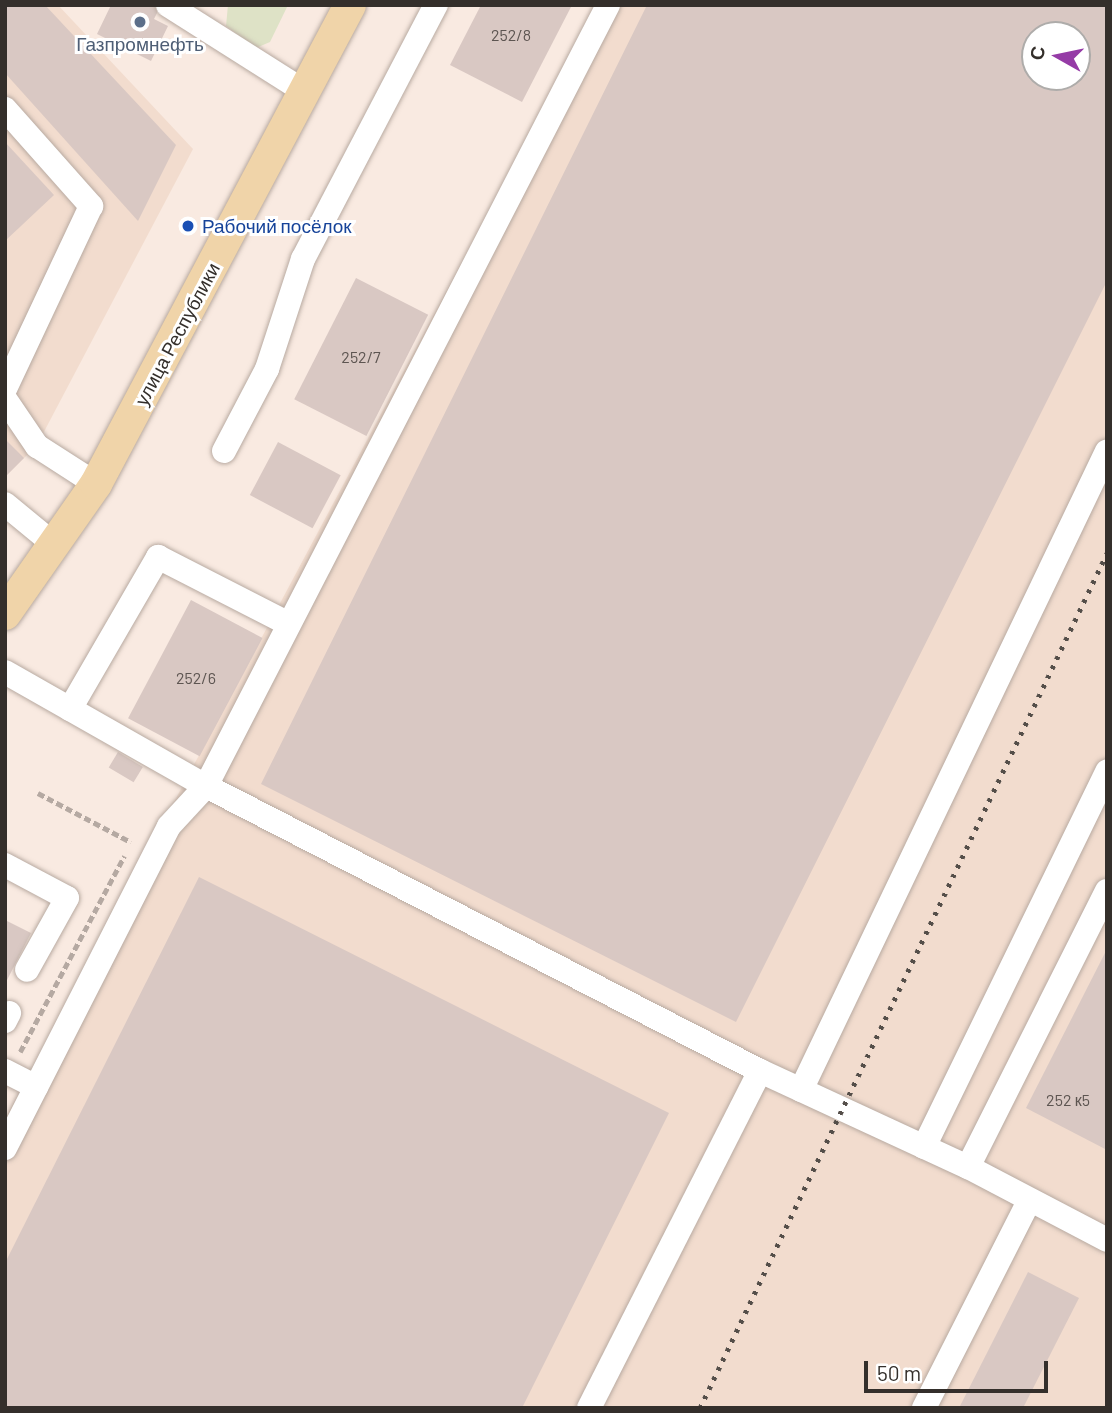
<!DOCTYPE html>
<meta charset="utf-8">
<style>
body{margin:0}
#map{position:relative;width:1112px;height:1413px;overflow:hidden;background:#f9eae1;font-family:Barlow,sans-serif}
div>[style]{position:absolute}
[style*='--x']{left:calc(var(--x)*1px);top:calc(var(--y)*1px);width:calc(var(--w)*1px);rotate:calc(var(--a)*1deg)}
.built>*{inset:0;background:#f2dcce}
.green>*{inset:0;background:#dee2c6}
.building>*{inset:0;background:#d9c8c3;transform-origin:0 0}
.path>*{height:4.5px;margin-top:-2.25px;transform-origin:0;background:repeating-linear-gradient(90deg,#b5a9a2 0 7px,transparent 0 10.5px)}
.roads{filter:drop-shadow(0 0 2px #b8aaa1) drop-shadow(0 0 2px #b8aaa1)}
.minor>*{height:24px;margin:-12px;padding:0 12px;transform-origin:12px;border-radius:12px;background:#fff}
.major>*{height:32px;margin:-16px;padding:0 16px;transform-origin:16px;border-radius:16px;background:#f0d4a9}
.rail>*{height:5px;margin-top:-2.5px;transform-origin:0;background:repeating-linear-gradient(90deg,#544e49 0 3.5px,transparent 0 10.5px)}
.dots>*{width:19px;height:19px;translate:-50% -50%;box-sizing:border-box;border:4px solid #fff;border-radius:50%}
span{translate:-50% -50%;white-space:nowrap;text-align:center;line-height:1.15;-webkit-text-stroke:6px #fff;paint-order:stroke}
.number-label{font-size:16px;color:#5d5551}
.number-label span{-webkit-text-stroke-width:0}
.service-label{font-size:19px;color:#4e5e75}
.transit-label{font-size:19px;color:#164399}
.left{translate:0 -50%;text-align:left}
.street-label{font-size:19px;color:#342f2b}
.frame{position:absolute;inset:0;border:7px solid #342f2b;pointer-events:none}
.north{position:absolute;left:1021px;top:21px;width:70px;height:70px;box-sizing:border-box;background:#fff;border:2px solid #aeacaa;border-radius:50%;rotate:279deg;font-size:19px;font-weight:700;line-height:28px;text-align:center;color:#342f2b}
.north::after{content:'';display:block;margin:auto;width:24px;height:32px;background:#953ba6;clip-path:polygon(50% 0,100% 100%,50% 72%,0 100%)}
.scale{position:absolute;left:864px;top:1361px;width:184px;height:32px;box-sizing:border-box;border:4px solid #342f2b;border-top:0;padding-left:9px;font-size:21px;line-height:24px;white-space:nowrap;color:#342f2b;-webkit-text-stroke:5px #fff;paint-order:stroke}
</style>
<div id="map">
<div class="built">
<i style="clip-path:polygon(5px 5px,58px 5px,193px 149px,37px 445px,5px 477px)"></i>
<i style="clip-path:polygon(evenodd,599px 5px,1107px 5px,1107px 1408px,5px 1408px,5px 1119px,599px 5px,1035px 35px,1077px 35px,1077px 77px,1035px 77px,1035px 35px)"></i>
</div>
<div class="green">
<i style="clip-path:polygon(228px 5px,288px 5px,270px 42px,256px 48px,226px 26px)"></i>
</div>
<div class="building">
<i style="clip-path:polygon(5px 5px,45px 5px,176px 145px,138px 221px,5px 73px)"></i>
<i style="clip-path:polygon(111px 5px,161px 5px,154px 19px,168px 26px,151px 61px,97px 34px)"></i>
<i style="clip-path:polygon(481px 5px,572px 5px,522px 102px,450px 65px)"></i>
<i style="clip-path:polygon(evenodd,647px 5px,1107px 5px,1107px 281px,736px 1022px,261px 784px,647px 5px,1035px 35px,1077px 35px,1077px 77px,1035px 77px,1035px 35px)"></i>
<i style="clip-path:polygon(5px 142px,54px 195px,5px 241px)"></i>
<i style="left:356px;top:278px;width:81px;height:136px;rotate:27deg"></i>
<i style="clip-path:polygon(5px 439px,24px 458px,5px 477px)"></i>
<i style="left:278px;top:442px;width:71px;height:60px;rotate:28deg"></i>
<i style="left:191px;top:600px;width:81px;height:134px;rotate:28deg"></i>
<i style="left:118px;top:752px;width:29px;height:18px;rotate:31deg"></i>
<i style="clip-path:polygon(199px 877px,669px 1113px,522px 1408px,5px 1408px,5px 1263px)"></i>
<i style="clip-path:polygon(5px 920px,31px 933px,5px 984px)"></i>
<i style="clip-path:polygon(1107px 949px,1107px 1150px,1026px 1108px)"></i>
<i style="clip-path:polygon(1028px 1272px,1079px 1298px,1023px 1408px,959px 1408px)"></i>
</div>
<div class="path">
<i style="--x:38;--y:793;--w:105;--a:27.8"></i>
<i style="--x:20;--y:1052;--w:222;--a:-62"></i>
</div>
<div class="roads">
<div class="minor">
<i style="--x:168;--y:5;--w:162;--a:32.4"></i>
<i style="--x:5;--y:109;--w:130;--a:48.4"></i>
<i style="--x:91;--y:206;--w:202;--a:115.2"></i>
<i style="--x:5;--y:399;--w:57;--a:55.8"></i>
<i style="--x:37;--y:446;--w:70;--a:32.8"></i>
<i style="--x:224;--y:451;--w:93;--a:-62.3"></i>
<i style="--x:267;--y:369;--w:116;--a:-71.9"></i>
<i style="--x:303;--y:259;--w:287;--a:-62.4"></i>
<i style="--x:5;--y:504;--w:66;--a:39.5"></i>
<i style="--x:5;--y:672;--w:231;--a:29.6"></i>
<i style="--x:206;--y:786;--w:623;--a:27.22"></i>
<i style="--x:760;--y:1071;--w:229;--a:24.8"></i>
<i style="--x:968;--y:1167;--w:157;--a:27.7"></i>
<i style="--x:70;--y:709;--w:176;--a:-59.9"></i>
<i style="--x:158;--y:557;--w:147;--a:27.1"></i>
<i style="--x:5;--y:865;--w:70;--a:28"></i>
<i style="--x:67;--y:898;--w:82;--a:119.1"></i>
<i style="--x:5;--y:1021;--w:9;--a:-63"></i>
<i style="--x:5;--y:1071;--w:35;--a:27"></i>
<i style="--x:801;--y:1090;--w:708;--a:-64.41"></i>
<i style="--x:924;--y:1147;--w:418;--a:-64"></i>
<i style="--x:5;--y:1148;--w:361;--a:-63"></i>
<i style="--x:169;--y:826;--w:54;--a:-47.2"></i>
<i style="--x:206;--y:786;--w:878;--a:-62.76"></i>
<i style="--x:968;--y:1167;--w:309;--a:-63.3"></i>
<i style="--x:589;--y:1408;--w:378;--a:-63.1"></i>
<i style="--x:924;--y:1408;--w:232;--a:-63.1"></i>
</div>
<div class="major">
<i style="--x:5;--y:614;--w:159;--a:-55"></i>
<i style="--x:96;--y:484;--w:542;--a:-62.06"></i>
</div>
</div>
<div class="rail">
<i style="--x:700;--y:1408;--w:947;--a:-64.54"></i>
</div>
<div class="dots">
<i style="left:140px;top:22px;background:#5c6f8a"></i>
<i style="left:188px;top:226px;background:#1a4fb4"></i>
</div>
<div class="number-label">
<span style="left:511px;top:35px">252/8</span>
<span style="left:361px;top:357px">252/7</span>
<span style="left:196px;top:678px">252/6</span>
<span style="left:1068px;top:1100px">252 к5</span>
</div>
<div class="service-label">
<span style="left:140px;top:44px">Газпромнефть</span>
</div>
<div class="transit-label">
<span class="left" style="left:202px;top:226px">Рабочий посёлок</span>
</div>
<div class="street-label">
<span style="left:177px;top:334px;rotate:-62deg">улица Республики</span>
</div>
<div class="frame"></div>
<div class="north">С</div>
<div class="scale">50 m</div>
</div>
